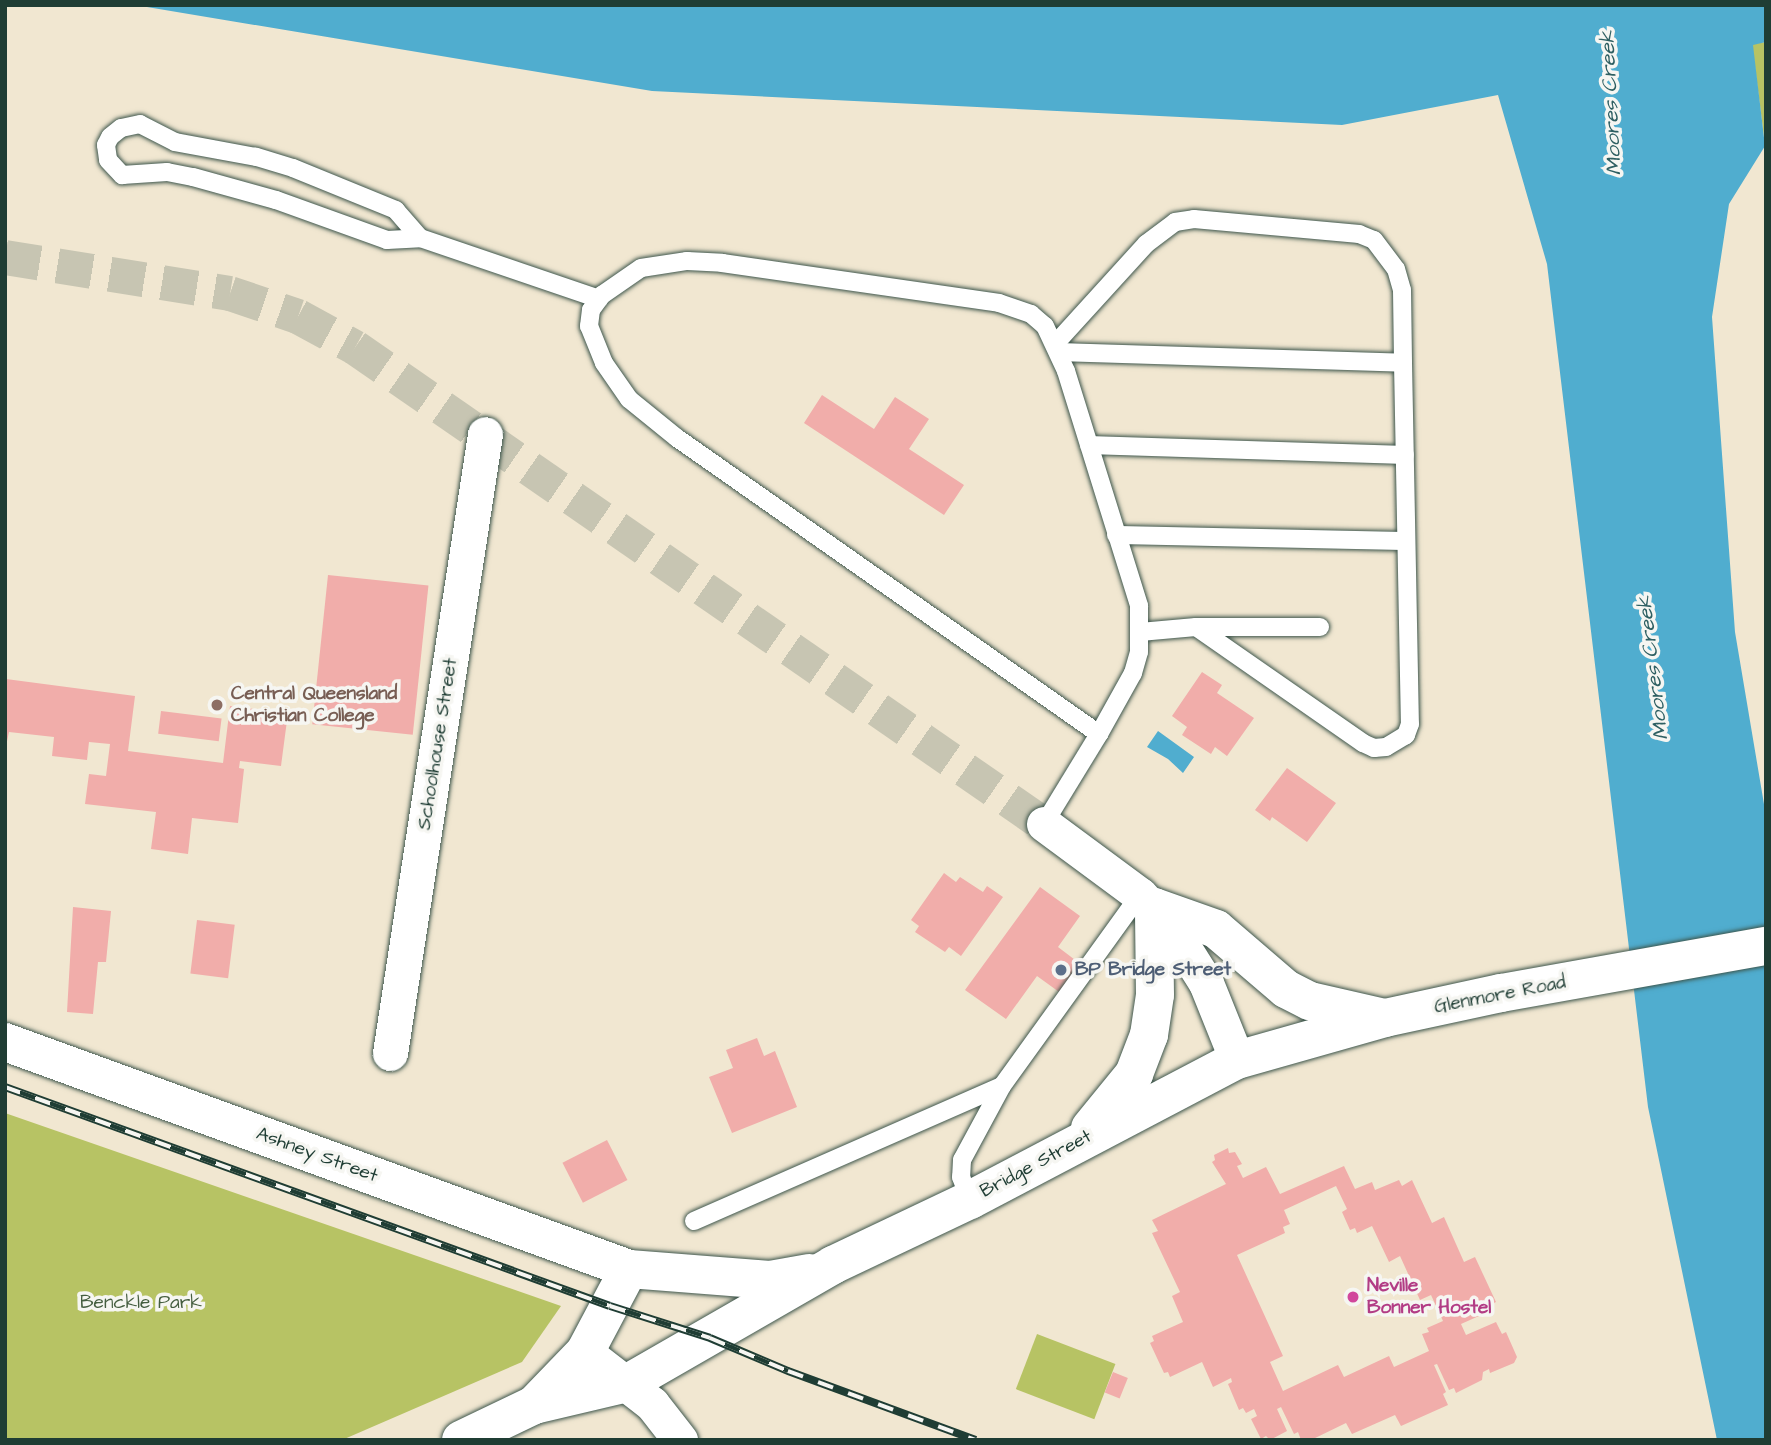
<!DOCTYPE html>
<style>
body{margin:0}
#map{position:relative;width:1771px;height:1445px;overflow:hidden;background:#f1e7d1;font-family:"Architects Daughter",sans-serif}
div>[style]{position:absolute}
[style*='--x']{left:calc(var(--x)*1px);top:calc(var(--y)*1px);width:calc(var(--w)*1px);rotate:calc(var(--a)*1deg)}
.green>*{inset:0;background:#b7c364;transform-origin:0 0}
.water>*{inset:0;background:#50adcf}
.building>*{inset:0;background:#f1adaa;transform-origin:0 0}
.minor-tunnel>*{height:35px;margin-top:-17.5px;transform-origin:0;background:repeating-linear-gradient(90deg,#c7c5b2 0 35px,transparent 0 53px)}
.roads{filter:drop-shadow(0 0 2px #3e564c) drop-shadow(0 0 2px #3e564c)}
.service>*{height:18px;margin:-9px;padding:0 9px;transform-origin:9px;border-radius:9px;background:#fff}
.minor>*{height:35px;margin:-17.5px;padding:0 17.5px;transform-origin:17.5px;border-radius:17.5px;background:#fff}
.tertiary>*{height:38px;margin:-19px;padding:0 19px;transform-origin:19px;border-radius:19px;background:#fff}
.rail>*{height:8px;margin-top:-4px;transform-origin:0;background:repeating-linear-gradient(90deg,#f6f6f2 0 16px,#1f3d34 0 32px);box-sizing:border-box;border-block:2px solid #1f3d34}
.dots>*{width:19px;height:19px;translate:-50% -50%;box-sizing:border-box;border:4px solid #f6f6f2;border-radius:50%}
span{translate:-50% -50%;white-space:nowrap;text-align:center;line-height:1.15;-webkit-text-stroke:7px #f6f6f2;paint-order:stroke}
.education-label{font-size:19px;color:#785e54;font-weight:700}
.left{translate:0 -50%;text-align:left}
.street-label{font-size:19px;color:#1f3d34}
.service-label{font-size:19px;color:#4e5e75;font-weight:700}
.hotel-label{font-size:19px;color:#b23c85;font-weight:700}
.park-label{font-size:19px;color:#455e40}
.water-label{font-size:21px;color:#2e5f62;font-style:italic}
.frame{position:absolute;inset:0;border:7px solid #1f3d34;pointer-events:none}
</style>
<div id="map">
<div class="green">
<i style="clip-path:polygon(1766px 42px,1766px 152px,1752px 44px)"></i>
<i style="clip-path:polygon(5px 1113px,561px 1306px,522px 1362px,342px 1440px,5px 1440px)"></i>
<i style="left:1037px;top:1334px;width:84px;height:59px;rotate:21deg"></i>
</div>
<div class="water">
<i style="clip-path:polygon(135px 5px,1766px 5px,1766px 42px,1753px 45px,1765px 146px,1729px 204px,1712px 317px,1735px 632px,1766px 816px,1766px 1440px,1717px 1440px,1648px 1107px,1547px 264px,1498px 95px,1342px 125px,652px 91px)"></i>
<i style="clip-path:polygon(1158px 731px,1194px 757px,1183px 773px,1168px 759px,1147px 747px)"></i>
</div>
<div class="building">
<i style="clip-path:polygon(822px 395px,874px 429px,895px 397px,929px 419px,909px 449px,964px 485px,944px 515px,804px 423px)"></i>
<i style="left:328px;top:575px;width:101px;height:150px;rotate:6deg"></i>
<i style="clip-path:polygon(1202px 672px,1222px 685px,1217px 693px,1254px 718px,1227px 756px,1215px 747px,1211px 754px,1182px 735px,1187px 727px,1172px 716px)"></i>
<i style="clip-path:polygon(6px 679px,135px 696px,128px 751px,223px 763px,230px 706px,288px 713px,281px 766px,240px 761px,239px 768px,244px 769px,238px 823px,192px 818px,188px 854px,151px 849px,156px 812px,85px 804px,89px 774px,106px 776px,110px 744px,89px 742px,87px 760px,52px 756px,54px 737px,9px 732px,5px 751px)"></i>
<i style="left:161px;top:711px;width:61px;height:23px;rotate:7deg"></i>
<i style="clip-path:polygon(1287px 768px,1336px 803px,1307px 842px,1272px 817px,1270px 821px,1255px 810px)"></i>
<i style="clip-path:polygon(944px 873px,956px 882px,960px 877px,983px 892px,987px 886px,1003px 897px,961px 956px,949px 947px,945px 952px,915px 932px,919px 926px,911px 920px)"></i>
<i style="clip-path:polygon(1040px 887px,1080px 916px,1058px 947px,1087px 969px,1066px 997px,1037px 976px,1006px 1019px,965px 990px)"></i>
<i style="clip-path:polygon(73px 907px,111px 911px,106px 962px,98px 962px,93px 1014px,67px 1012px)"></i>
<i style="left:197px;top:920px;width:38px;height:54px;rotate:7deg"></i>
<i style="clip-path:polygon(757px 1038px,764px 1056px,775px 1051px,797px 1107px,732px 1133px,709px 1077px,733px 1068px,726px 1050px)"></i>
<i style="left:607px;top:1140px;width:45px;height:50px;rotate:63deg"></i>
<i style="clip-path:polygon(evenodd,1228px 1148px,1229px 1153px,1235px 1152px,1242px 1164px,1237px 1166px,1243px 1178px,1266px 1167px,1280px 1194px,1344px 1166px,1355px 1189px,1372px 1182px,1375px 1190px,1399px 1180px,1402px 1186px,1412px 1180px,1432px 1223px,1444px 1217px,1464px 1262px,1475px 1257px,1496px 1302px,1486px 1307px,1488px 1312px,1461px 1324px,1466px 1335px,1496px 1322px,1502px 1334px,1506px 1332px,1517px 1357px,1514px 1363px,1490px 1373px,1489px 1369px,1483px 1372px,1482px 1380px,1456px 1393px,1454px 1388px,1449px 1390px,1437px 1364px,1434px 1365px,1446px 1392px,1443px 1394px,1448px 1405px,1401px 1426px,1395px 1415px,1352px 1434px,1346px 1423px,1311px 1440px,1301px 1440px,1298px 1432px,1294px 1434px,1281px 1407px,1277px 1409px,1287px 1431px,1270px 1440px,1266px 1436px,1261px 1439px,1251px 1419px,1257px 1416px,1254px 1409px,1246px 1413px,1243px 1408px,1239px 1410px,1228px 1384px,1232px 1382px,1231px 1378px,1213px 1387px,1202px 1362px,1170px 1377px,1168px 1372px,1164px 1373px,1150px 1343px,1154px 1341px,1152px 1336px,1183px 1322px,1172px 1296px,1180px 1292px,1152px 1233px,1158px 1231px,1152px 1220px,1226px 1184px,1212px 1162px,1215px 1160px,1214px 1155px,1228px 1148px,1336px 1186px,1347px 1209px,1342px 1212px,1350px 1230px,1355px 1228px,1357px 1233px,1372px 1226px,1389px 1262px,1400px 1256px,1420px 1300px,1431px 1295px,1443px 1321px,1427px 1328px,1429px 1332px,1422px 1334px,1429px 1351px,1394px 1367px,1389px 1356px,1344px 1377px,1338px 1365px,1283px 1391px,1270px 1362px,1283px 1356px,1237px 1255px,1285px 1233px,1283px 1227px,1290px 1224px,1284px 1210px,1336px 1186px)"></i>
<i style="left:1113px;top:1372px;width:16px;height:22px;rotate:22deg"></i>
</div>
<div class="minor-tunnel">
<i style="--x:5;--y:257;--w:228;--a:9.1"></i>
<i style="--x:230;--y:293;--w:72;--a:18.7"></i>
<i style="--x:298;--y:316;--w:65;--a:28.5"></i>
<i style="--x:355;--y:347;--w:838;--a:34.7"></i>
</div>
<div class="roads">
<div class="service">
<i style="--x:420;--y:238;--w:37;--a:-131"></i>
<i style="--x:396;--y:210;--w:111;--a:-157.8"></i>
<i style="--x:293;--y:168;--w:39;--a:-163"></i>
<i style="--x:256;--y:157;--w:82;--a:-169.5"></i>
<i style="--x:175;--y:142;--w:39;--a:-153"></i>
<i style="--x:140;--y:124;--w:19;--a:168"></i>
<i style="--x:121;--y:128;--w:14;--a:141"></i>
<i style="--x:110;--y:137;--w:9;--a:117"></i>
<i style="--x:106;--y:145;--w:15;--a:82"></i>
<i style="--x:108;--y:160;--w:21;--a:47"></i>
<i style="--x:122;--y:175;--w:45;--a:-3.8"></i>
<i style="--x:167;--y:172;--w:26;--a:11"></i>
<i style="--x:193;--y:177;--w:86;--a:15.5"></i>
<i style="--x:276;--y:200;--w:118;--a:19.8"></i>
<i style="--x:387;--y:240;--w:33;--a:-3"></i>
<i style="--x:420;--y:238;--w:189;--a:18.8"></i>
<i style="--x:1056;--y:343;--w:134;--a:-47.7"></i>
<i style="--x:1146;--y:244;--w:36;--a:-37"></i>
<i style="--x:1175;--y:222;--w:19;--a:-9"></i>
<i style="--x:1194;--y:219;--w:166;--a:5.2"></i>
<i style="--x:1359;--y:234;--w:16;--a:22"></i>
<i style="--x:1374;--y:240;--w:36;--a:53"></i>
<i style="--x:1396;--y:269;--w:22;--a:74"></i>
<i style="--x:1402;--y:290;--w:73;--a:89.2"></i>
<i style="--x:1403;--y:363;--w:361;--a:88.9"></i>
<i style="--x:1410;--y:724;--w:12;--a:110"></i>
<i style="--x:1406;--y:735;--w:23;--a:149"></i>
<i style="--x:1386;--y:747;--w:12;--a:175"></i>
<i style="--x:1374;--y:748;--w:12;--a:-156"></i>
<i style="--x:1363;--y:743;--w:203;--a:-145.2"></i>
<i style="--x:1059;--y:352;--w:344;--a:1.8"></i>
<i style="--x:1089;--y:445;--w:316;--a:1.8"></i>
<i style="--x:1116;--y:535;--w:290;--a:1.2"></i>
<i style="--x:1140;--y:632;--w:56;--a:-5.1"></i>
<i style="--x:1196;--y:627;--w:124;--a:0"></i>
<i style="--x:1044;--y:824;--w:105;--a:-58.6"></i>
<i style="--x:1099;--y:734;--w:515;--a:-144.95"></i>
<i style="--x:677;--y:438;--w:62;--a:-140.9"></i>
<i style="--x:629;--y:399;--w:44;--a:-124.8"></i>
<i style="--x:604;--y:363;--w:40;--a:-112"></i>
<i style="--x:589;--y:326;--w:16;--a:-83"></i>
<i style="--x:591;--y:310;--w:19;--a:-54"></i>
<i style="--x:602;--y:295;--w:47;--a:-34.7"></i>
<i style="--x:641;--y:268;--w:47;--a:-8.7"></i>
<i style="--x:687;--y:261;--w:35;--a:3"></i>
<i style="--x:722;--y:263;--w:280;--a:8.2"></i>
<i style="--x:999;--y:303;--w:34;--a:19"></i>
<i style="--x:1031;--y:314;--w:18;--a:41"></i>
<i style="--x:1045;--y:326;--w:50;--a:65"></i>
<i style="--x:1066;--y:371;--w:246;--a:72.7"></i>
<i style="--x:1139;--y:606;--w:46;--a:90"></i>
<i style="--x:1139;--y:652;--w:22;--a:106"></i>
<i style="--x:1133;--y:673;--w:70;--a:119.1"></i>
<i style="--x:1002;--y:1086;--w:236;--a:-54.2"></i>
<i style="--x:694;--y:1221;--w:336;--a:-23.7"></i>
<i style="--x:1002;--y:1086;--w:84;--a:118.4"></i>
<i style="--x:962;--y:1160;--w:17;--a:93"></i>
<i style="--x:961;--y:1177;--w:25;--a:69"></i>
</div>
<div class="minor">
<i style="--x:1044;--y:824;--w:119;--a:36.5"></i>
<i style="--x:1140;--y:895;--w:47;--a:46.7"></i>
<i style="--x:1172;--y:929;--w:64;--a:57.8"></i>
<i style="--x:1206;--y:983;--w:83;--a:68.1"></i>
<i style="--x:390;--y:1053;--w:626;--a:-81.27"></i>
<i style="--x:585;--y:1352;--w:85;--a:37.8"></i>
<i style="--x:652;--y:1404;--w:46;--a:52.1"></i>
</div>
<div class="tertiary">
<i style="--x:5;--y:1042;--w:664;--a:19.99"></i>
<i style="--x:629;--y:1269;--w:141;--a:4.5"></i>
<i style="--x:770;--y:1280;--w:40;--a:-10"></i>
<i style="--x:1090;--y:1128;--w:70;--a:-50.8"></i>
<i style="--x:1134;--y:1074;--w:42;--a:-69"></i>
<i style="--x:1149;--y:1035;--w:40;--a:-81.5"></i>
<i style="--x:1155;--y:995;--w:88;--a:-90.7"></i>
<i style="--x:1154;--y:907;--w:66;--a:19.5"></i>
<i style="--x:1216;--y:929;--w:92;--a:40.6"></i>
<i style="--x:1286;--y:989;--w:27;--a:27"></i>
<i style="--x:1310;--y:1001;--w:72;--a:12.9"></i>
<i style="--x:534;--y:1405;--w:74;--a:-46.1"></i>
<i style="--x:585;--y:1352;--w:94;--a:-62.1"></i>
<i style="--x:461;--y:1440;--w:81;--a:-25.6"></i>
<i style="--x:534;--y:1405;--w:97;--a:-13.2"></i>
<i style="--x:628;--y:1383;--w:237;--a:-29.9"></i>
<i style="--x:833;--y:1265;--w:152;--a:-25.4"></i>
<i style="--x:970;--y:1200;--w:301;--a:-27.7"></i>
<i style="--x:1237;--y:1060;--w:154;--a:-15.8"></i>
<i style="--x:1385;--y:1018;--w:119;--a:-12.2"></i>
<i style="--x:1501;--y:993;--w:269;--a:-10.1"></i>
</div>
</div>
<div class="rail">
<i style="--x:5;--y:1087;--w:643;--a:19.9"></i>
<i style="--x:610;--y:1306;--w:105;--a:17.7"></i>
<i style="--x:710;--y:1338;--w:85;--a:22.9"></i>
<i style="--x:788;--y:1371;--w:200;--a:20.2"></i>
</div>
<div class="dots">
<i style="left:217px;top:705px;background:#8d6e63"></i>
<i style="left:1061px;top:970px;background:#5c6f8a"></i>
<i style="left:1353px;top:1297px;background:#d1479c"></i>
</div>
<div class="education-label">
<span class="left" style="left:231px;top:705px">Central Queensland<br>Christian College</span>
</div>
<div class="street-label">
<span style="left:438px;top:744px;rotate:-81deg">Schoolhouse Street</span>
<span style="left:1500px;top:995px;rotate:-11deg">Glenmore Road</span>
<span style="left:317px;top:1155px;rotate:20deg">Ashney Street</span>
<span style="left:1036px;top:1164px;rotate:-28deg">Bridge Street</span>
</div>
<div class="service-label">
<span class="left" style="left:1075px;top:970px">BP Bridge Street</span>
</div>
<div class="hotel-label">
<span class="left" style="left:1367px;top:1297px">Neville<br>Bonner Hostel</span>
</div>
<div class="park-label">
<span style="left:141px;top:1303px">Benckle Park</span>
</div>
<div class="water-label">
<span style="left:1611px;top:103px;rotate:-93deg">Moores Creek</span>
<span style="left:1653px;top:668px;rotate:-97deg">Moores Creek</span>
</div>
<div class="frame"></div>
</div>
